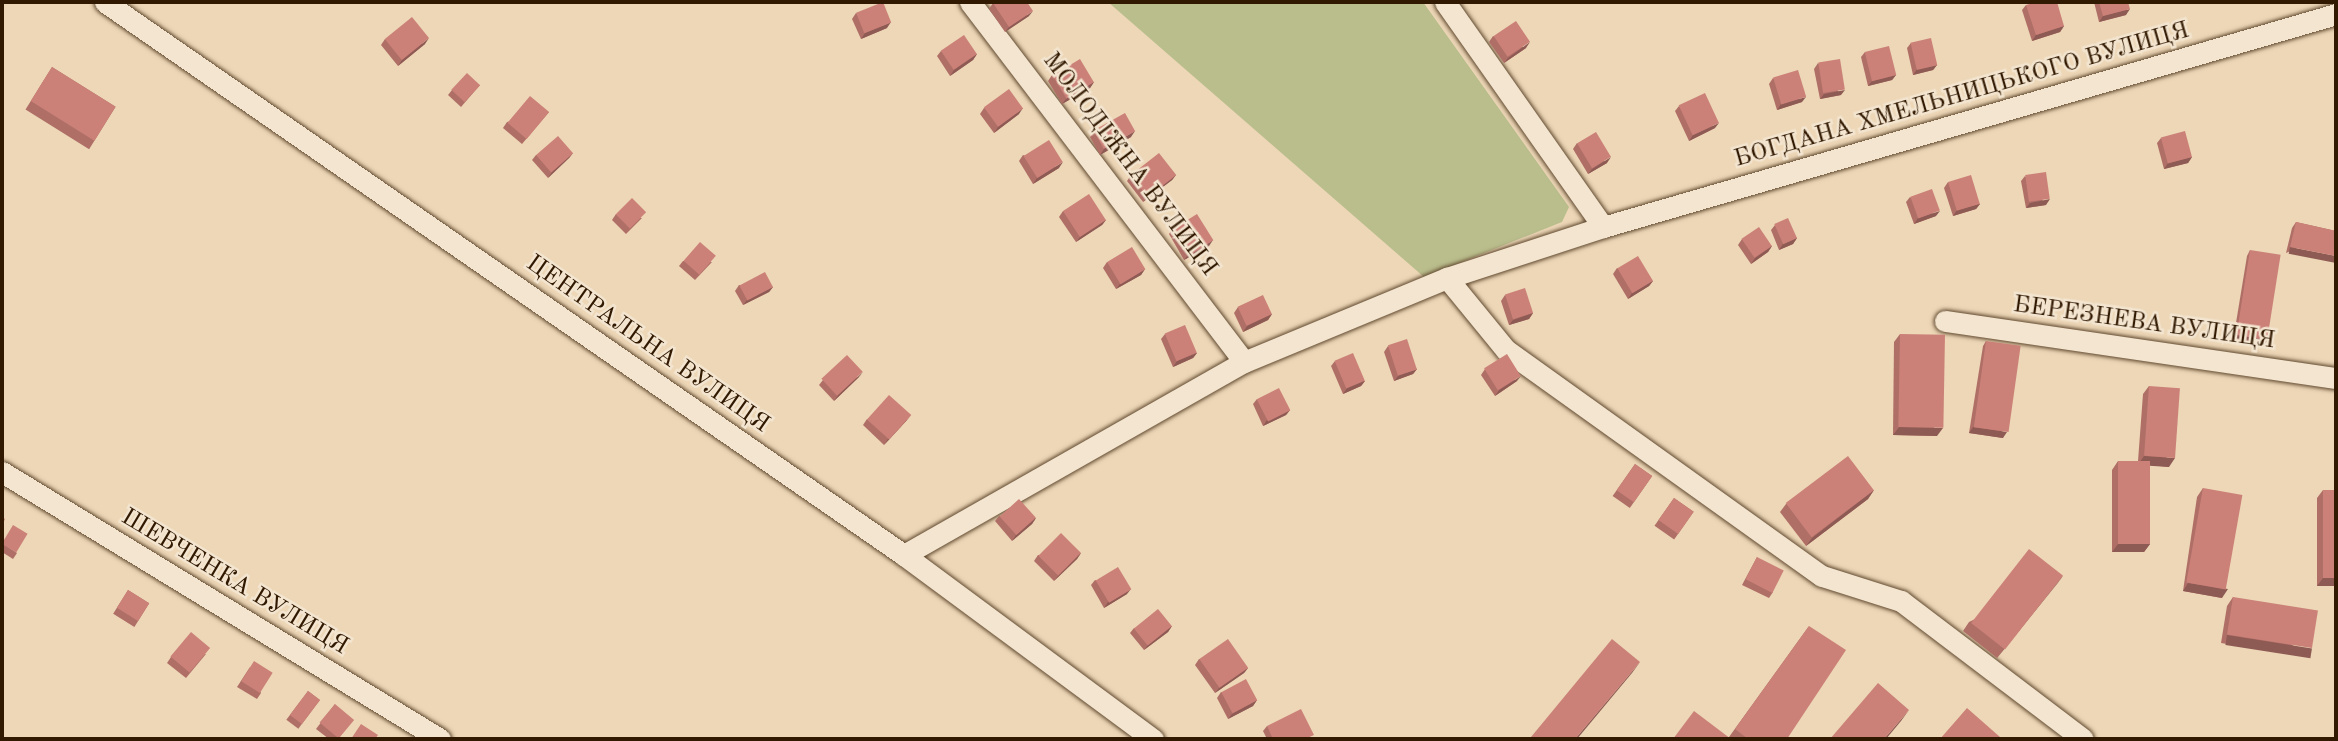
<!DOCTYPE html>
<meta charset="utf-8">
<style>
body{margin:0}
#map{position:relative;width:2338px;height:741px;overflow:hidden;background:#edd7b7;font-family:"Old Standard TT",serif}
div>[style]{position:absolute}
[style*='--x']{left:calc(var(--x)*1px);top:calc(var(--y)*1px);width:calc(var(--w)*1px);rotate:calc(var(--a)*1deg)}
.green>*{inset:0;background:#babe8d}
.roads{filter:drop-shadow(0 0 2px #60482e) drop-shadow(0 0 2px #60482e)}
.minor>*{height:21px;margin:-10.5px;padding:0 10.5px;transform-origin:10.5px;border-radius:10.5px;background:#f3e5d0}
.wall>*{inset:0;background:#af6f67;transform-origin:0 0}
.shaded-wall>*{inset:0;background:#8e5a54;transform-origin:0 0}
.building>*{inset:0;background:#cb8178;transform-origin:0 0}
span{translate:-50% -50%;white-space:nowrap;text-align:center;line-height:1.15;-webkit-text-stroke:5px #f3e5d0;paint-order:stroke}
.street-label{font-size:24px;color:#311800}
.frame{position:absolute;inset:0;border:4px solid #311800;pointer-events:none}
</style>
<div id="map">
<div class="green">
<i style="clip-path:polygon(1108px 2px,1423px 2px,1569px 207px,1562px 222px,1424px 277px)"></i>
</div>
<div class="roads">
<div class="minor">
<i style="--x:105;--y:2;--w:972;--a:34.69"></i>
<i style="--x:904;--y:555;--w:310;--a:36.5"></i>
<i style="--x:970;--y:2;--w:452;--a:52.7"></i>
<i style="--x:1445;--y:2;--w:275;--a:54.9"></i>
<i style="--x:1447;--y:278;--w:93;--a:50.7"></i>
<i style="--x:1506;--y:350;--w:388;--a:35.6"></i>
<i style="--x:1822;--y:576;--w:83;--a:17.6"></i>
<i style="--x:1901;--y:601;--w:228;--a:37.2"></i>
<i style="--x:1945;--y:321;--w:395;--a:8.3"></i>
<i style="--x:2;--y:472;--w:513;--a:31.37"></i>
<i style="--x:904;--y:555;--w:391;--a:-29.6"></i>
<i style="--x:1244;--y:362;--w:220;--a:-22.5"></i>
<i style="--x:1447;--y:278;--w:164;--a:-18.1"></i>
<i style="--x:1603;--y:227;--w:763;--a:-16.2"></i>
</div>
</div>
<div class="wall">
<i style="clip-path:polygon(2094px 2px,2128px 2px,2126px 15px,2099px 22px)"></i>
<i style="clip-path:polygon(993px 3px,1029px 16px,1005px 32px,989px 9px)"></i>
<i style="clip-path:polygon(2026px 5px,2064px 26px,2060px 32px,2032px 41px,2022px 10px)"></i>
<i style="clip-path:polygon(856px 13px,887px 28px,861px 39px,852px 19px)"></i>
<i style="clip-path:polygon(1493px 36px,1526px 48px,1504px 63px,1489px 42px)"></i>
<i style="clip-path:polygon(385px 39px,425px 44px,398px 66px,381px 45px)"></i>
<i style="clip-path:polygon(1911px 43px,1937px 65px,1933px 70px,1913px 75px,1907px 48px)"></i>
<i style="clip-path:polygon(941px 51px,977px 54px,973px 60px,950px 76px,937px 56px)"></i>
<i style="clip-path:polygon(1865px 52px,1896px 75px,1892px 80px,1868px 86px,1861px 57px)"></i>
<i style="clip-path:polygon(1818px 63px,1841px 95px,1820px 99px,1814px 69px)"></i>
<i style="left:52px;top:67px;width:75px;height:50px;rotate:32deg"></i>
<i style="clip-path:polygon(1052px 75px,1094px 82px,1090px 88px,1062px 104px,1048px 81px)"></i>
<i style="clip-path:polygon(1773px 78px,1802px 102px,1777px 110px,1769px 84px)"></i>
<i style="clip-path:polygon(480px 85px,461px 107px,448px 95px,452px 90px)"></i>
<i style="clip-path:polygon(1679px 106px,1715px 128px,1689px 141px,1675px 111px)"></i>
<i style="clip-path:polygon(984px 108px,1019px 114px,994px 133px,980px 114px)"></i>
<i style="clip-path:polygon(549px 112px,522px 144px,503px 128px,507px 122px)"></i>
<i style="clip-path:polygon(1094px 132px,1131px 137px,1100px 155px,1090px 137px)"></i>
<i style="clip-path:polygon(2161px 138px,2192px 157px,2188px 163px,2164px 169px,2157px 143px)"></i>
<i style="clip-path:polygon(1577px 143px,1607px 163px,1588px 174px,1573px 149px)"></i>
<i style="clip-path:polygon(573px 153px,569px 158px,548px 178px,532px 160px,536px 155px)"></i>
<i style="clip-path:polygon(1023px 155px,1059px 168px,1033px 184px,1019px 161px)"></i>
<i style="clip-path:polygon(1131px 175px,1176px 175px,1172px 180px,1143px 202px,1127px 181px)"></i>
<i style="clip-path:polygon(2025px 176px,2046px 205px,2026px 208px,2021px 181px)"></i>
<i style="clip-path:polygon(1948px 182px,1980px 204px,1976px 209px,1953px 216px,1944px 188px)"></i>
<i style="clip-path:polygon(1910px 197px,1936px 216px,1914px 224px,1906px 202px)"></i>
<i style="clip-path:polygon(1063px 211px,1106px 220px,1102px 225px,1076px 242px,1059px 217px)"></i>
<i style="clip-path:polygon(616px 214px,642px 218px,626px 234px,612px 220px)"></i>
<i style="clip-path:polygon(2296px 222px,2336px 231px,2286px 253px,2292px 228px)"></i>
<i style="clip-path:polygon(1775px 225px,1797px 238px,1793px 244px,1779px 250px,1771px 230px)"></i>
<i style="clip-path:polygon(1173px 228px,1209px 246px,1184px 260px,1169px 234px)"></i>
<i style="clip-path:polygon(1742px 239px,1772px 246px,1768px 252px,1751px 264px,1738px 245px)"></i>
<i style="clip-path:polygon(2250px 250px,2268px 340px,2264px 345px,2233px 341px,2247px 256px)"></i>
<i style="clip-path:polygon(683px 261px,712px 262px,695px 280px,679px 266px)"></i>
<i style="clip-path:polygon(1107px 262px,1145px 269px,1141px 275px,1116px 289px,1103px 268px)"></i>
<i style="clip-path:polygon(1617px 268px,1653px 281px,1649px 286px,1628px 299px,1613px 274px)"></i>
<i style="clip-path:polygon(739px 285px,773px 287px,769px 292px,743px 305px,735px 291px)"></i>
<i style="clip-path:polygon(1505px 295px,1533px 313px,1529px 319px,1509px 325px,1501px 301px)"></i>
<i style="clip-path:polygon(1238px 307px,1272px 314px,1268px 320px,1243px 332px,1234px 313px)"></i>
<i style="clip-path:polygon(1165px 334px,1197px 353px,1193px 358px,1173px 367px,1161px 339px)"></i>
<i style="clip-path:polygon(1900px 334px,1937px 436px,1893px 435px,1894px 342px)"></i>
<i style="clip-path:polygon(1986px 341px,2003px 438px,1969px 433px,1983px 346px)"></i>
<i style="clip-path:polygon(1388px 346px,1417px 369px,1413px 374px,1394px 381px,1384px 352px)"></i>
<i style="clip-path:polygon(1335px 361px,1365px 381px,1361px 386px,1343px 394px,1331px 366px)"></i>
<i style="clip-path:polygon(1485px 369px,1517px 381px,1495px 396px,1481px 375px)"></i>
<i style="clip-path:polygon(859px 377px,834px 401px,819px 385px,823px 380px)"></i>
<i style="clip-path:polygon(2149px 386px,2169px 467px,2150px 465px,2150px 544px,2144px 552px,2112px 552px,2112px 470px,2118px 461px,2138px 461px,2143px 394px)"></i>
<i style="clip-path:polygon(1257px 399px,1290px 410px,1286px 415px,1263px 426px,1253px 404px)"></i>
<i style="clip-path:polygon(867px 419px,907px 420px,884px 445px,863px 425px)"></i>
<i style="left:1635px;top:464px;width:21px;height:39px;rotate:35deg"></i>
<i style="clip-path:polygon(2203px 488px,2222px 598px,2183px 591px,2197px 497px)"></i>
<i style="clip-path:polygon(1874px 490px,1868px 499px,1806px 546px,1780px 512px,1786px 504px)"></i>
<i style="clip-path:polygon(2323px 490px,2336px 586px,2317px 586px,2317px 498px)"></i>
<i style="left:1674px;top:498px;width:24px;height:34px;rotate:35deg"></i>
<i style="clip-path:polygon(999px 516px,1036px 518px,1032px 524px,1012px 541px,995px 521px)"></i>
<i style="clip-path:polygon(2px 543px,17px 553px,13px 559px,2px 552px)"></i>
<i style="clip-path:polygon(1081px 553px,1077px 559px,1054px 581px,1034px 561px,1038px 555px)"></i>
<i style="clip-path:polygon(1757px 557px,1773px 592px,1769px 598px,1742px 585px)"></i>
<i style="clip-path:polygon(2063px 576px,1997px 658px,1963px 631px,1969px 622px)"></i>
<i style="clip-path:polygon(1095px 580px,1127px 594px,1104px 608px,1091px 585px)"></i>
<i style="left:128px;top:590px;width:25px;height:28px;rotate:32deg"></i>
<i style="clip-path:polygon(2233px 597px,2307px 657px,2221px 643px,2227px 606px)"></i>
<i style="clip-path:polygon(1172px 626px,1168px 632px,1144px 650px,1130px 633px,1134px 628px)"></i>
<i style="clip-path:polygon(1809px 626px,1787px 739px,1673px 739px,1729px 737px)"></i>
<i style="clip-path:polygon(206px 654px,186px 678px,167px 663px,171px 657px)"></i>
<i style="clip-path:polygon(1199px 659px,1248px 668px,1244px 673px,1215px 693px,1195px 665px)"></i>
<i style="clip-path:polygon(250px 667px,261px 693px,257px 699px,237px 687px)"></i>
<i style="left:308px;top:691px;width:15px;height:36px;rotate:37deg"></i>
<i style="clip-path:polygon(1221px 692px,1257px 700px,1253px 706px,1228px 719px,1217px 698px)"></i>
<i style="clip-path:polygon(335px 704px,340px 739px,329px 739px,316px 729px)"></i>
<i style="clip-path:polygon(1267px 726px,1311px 739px,1267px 739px,1263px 731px)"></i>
</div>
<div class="shaded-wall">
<i style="clip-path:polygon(2130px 9px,2126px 15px,2099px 22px,2103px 16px)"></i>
<i style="clip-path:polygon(1033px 11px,1029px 16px,1005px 32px,1009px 27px)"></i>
<i style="clip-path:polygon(891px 22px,887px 28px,861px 39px,865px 33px)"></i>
<i style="clip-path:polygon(2064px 26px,2060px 32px,2032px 41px,2036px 35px)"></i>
<i style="clip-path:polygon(429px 38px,425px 44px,398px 66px,402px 60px)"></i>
<i style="clip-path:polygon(1530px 42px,1526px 48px,1504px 63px,1508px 58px)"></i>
<i style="clip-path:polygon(977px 54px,973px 60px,950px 76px,954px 70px)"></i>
<i style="clip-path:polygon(1937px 65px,1933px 70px,1913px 75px,1917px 69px)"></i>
<i style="clip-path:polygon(1896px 75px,1892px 80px,1868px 86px,1872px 81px)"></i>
<i style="clip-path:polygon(1094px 82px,1090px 88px,1062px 104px,1066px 99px)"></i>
<i style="clip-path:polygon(1845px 90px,1841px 95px,1820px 99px,1824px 94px)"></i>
<i style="clip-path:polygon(1806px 97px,1802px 102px,1777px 110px,1781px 104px)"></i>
<i style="clip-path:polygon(1023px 108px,1019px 114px,994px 133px,998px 127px)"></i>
<i style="clip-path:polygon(1719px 123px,1715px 128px,1689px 141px,1693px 135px)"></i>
<i style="clip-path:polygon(1135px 131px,1131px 137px,1100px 155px,1104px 149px)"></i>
<i style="clip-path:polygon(573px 153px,569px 158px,548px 178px,552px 172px)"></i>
<i style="clip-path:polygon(1611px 157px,1607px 163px,1588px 174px,1592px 169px)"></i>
<i style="clip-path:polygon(2192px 157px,2188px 163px,2164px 169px,2168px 163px)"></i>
<i style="clip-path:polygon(1063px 162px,1059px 168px,1033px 184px,1037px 178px)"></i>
<i style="clip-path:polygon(1176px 175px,1172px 180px,1143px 202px,1147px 197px)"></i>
<i style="clip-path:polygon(2050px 199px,2046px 205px,2026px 208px,2030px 203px)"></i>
<i style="clip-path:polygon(1980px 204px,1976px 209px,1953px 216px,1957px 210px)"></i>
<i style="clip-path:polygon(1940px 211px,1936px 216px,1914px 224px,1918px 218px)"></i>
<i style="clip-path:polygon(1106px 220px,1102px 225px,1076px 242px,1080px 237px)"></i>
<i style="clip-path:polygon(1797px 238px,1793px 244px,1779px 250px,1783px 244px)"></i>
<i style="clip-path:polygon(1213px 240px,1209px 246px,1184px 260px,1188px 255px)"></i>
<i style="clip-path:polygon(1772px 246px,1768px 252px,1751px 264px,1755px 258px)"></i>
<i style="left:2290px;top:247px;width:47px;height:7px;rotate:11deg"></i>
<i style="clip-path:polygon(1145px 269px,1141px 275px,1116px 289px,1120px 284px)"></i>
<i style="clip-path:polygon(1653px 281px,1649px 286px,1628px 299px,1632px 293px)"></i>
<i style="clip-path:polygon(773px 287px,769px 292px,743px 305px,747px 300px)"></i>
<i style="clip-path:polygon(1533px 313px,1529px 319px,1509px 325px,1513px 320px)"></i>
<i style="clip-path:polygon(1272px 314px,1268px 320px,1243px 332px,1247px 326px)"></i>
<i style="clip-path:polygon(2237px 335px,2268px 340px,2264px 345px,2233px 341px)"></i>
<i style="clip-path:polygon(1197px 353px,1193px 358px,1173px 367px,1177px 361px)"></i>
<i style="clip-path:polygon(1417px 369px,1413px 374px,1394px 381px,1398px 376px)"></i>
<i style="clip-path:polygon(863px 372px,859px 377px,834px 401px,838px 395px)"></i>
<i style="clip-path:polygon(1521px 376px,1517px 381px,1495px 396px,1499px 390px)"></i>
<i style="clip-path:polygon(1365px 381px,1361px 386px,1343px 394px,1347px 388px)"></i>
<i style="clip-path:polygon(1290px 410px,1286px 415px,1263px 426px,1267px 420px)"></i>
<i style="clip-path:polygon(911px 415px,907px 420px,884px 445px,888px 439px)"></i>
<i style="clip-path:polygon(1899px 427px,1943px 428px,1937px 436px,1893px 435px)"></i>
<i style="clip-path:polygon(1973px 427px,2007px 432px,2003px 438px,1969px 433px)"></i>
<i style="clip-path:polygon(2144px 456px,2175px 458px,2169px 467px,2138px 465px)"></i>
<i style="clip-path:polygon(1874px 490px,1868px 499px,1806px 546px,1812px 538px)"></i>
<i style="clip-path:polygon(1036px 518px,1032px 524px,1012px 541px,1016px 535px)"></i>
<i style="clip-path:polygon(2118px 544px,2150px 544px,2144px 552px,2112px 552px)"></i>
<i style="clip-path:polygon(1081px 553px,1077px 559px,1054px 581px,1058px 576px)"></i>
<i style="clip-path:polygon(2063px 576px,2057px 584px,1997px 658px,2003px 650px)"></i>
<i style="clip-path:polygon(2323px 578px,2336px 578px,2336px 586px,2317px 586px)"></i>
<i style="clip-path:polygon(2188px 583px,2228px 589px,2222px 598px,2183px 591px)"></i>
<i style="clip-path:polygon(1131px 589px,1127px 594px,1104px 608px,1108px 602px)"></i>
<i style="clip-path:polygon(1172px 626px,1168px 632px,1144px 650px,1148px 645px)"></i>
<i style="left:2227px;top:635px;width:86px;height:10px;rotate:9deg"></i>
<i style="clip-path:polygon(1640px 662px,1632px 673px,1577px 739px,1575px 739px)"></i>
<i style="clip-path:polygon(1248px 668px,1244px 673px,1215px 693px,1219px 688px)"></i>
<i style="clip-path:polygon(1257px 700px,1253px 706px,1228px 719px,1232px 714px)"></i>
<i style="clip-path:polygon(1909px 710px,1901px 721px,1886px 739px,1884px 739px)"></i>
</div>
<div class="building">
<i style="left:883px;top:2px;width:22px;height:29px;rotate:68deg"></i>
<i style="clip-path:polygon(995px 2px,1027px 2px,1033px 11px,1009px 27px,993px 3px)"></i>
<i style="clip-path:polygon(2036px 2px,2057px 2px,2064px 26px,2036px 35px,2026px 5px)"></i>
<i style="clip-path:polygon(2099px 2px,2128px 2px,2130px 9px,2103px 16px)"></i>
<i style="left:412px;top:17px;width:27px;height:35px;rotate:51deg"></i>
<i style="left:1516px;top:21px;width:25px;height:27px;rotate:56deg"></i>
<i style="left:964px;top:35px;width:23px;height:28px;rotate:56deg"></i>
<i style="left:1931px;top:38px;width:28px;height:21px;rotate:77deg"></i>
<i style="left:1889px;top:46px;width:30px;height:25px;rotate:76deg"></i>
<i style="left:1080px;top:59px;width:27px;height:32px;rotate:59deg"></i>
<i style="left:1840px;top:59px;width:31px;height:22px;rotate:81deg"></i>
<i style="left:52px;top:67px;width:75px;height:40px;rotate:32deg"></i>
<i style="left:1798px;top:70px;width:28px;height:26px;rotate:73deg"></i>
<i style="left:467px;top:73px;width:18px;height:23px;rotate:43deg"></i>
<i style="left:1009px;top:89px;width:24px;height:31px;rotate:54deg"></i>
<i style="left:1705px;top:93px;width:33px;height:29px;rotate:65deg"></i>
<i style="left:530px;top:96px;width:25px;height:35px;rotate:40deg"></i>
<i style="left:1125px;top:113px;width:21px;height:36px;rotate:61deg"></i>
<i style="left:2185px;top:131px;width:27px;height:25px;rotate:75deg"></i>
<i style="left:1596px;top:132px;width:29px;height:22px;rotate:59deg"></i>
<i style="left:558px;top:136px;width:23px;height:29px;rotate:49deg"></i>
<i style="left:1049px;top:140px;width:26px;height:30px;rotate:58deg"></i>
<i style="left:1159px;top:153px;width:28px;height:36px;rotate:52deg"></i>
<i style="left:2046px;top:172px;width:27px;height:21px;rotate:82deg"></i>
<i style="left:1971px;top:175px;width:30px;height:24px;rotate:73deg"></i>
<i style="left:1932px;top:189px;width:23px;height:23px;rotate:70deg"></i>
<i style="left:1089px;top:194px;width:31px;height:31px;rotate:57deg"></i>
<i style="left:632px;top:198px;width:20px;height:23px;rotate:45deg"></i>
<i style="left:1197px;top:214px;width:31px;height:28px;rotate:58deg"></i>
<i style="left:1788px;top:218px;width:22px;height:15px;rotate:66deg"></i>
<i style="clip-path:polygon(2296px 222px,2336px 231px,2336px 256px,2290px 247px)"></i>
<i style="left:1759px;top:227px;width:23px;height:21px;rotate:56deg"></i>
<i style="left:700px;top:242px;width:21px;height:25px;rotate:41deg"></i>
<i style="left:1132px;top:247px;width:26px;height:29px;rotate:59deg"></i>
<i style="left:2250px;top:250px;width:31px;height:86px;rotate:9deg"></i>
<i style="left:1638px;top:256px;width:29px;height:24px;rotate:59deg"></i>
<i style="left:765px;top:272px;width:17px;height:29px;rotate:62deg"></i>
<i style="left:1525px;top:288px;width:26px;height:21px;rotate:72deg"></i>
<i style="left:1263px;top:295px;width:21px;height:28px;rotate:65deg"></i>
<i style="left:1185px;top:325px;width:30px;height:22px;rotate:67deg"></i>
<i style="left:1900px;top:334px;width:45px;height:93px;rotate:1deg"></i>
<i style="left:1407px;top:339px;width:32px;height:20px;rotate:72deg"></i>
<i style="left:1986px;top:341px;width:35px;height:87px;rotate:8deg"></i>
<i style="left:1353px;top:353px;width:30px;height:20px;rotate:67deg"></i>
<i style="left:1507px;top:354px;width:26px;height:27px;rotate:58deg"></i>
<i style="left:847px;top:355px;width:23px;height:35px;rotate:47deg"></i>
<i style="left:2149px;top:386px;width:31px;height:70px;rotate:4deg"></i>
<i style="left:1279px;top:388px;width:25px;height:25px;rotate:63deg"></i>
<i style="left:889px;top:395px;width:30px;height:33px;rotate:42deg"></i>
<i style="left:1848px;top:456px;width:43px;height:78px;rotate:53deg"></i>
<i style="left:2118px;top:461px;width:32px;height:83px"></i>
<i style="left:1635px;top:464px;width:21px;height:32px;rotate:35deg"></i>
<i style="left:2203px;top:488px;width:40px;height:96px;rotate:10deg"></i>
<i style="left:2323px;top:490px;width:13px;height:88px"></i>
<i style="left:1674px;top:498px;width:24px;height:27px;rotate:35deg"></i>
<i style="left:1019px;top:499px;width:25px;height:26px;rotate:48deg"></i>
<i style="clip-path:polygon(2px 517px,5px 519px,2px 525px)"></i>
<i style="left:13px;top:525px;width:17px;height:22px;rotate:31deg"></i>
<i style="left:1061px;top:533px;width:28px;height:32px;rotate:45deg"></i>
<i style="left:2029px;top:549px;width:43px;height:94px;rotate:38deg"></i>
<i style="left:1757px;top:557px;width:30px;height:25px;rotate:27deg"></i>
<i style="left:1118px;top:567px;width:26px;height:26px;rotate:59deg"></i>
<i style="left:128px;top:590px;width:25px;height:21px;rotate:32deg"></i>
<i style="left:2233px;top:597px;width:86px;height:38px;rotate:9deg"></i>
<i style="left:1158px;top:609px;width:22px;height:31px;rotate:51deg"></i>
<i style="clip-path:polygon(1809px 626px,1846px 650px,1787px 739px,1748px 739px,1735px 729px)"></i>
<i style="left:191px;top:632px;width:25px;height:32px;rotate:40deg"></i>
<i style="left:1228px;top:639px;width:35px;height:35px;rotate:55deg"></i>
<i style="clip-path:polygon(1612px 639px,1640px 662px,1575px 739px,1534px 739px,1531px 737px)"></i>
<i style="left:254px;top:661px;width:22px;height:24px;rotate:32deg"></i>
<i style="left:1246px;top:679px;width:24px;height:28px;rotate:62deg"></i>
<i style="clip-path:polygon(1878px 683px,1909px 710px,1884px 739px,1830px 739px)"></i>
<i style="left:308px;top:691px;width:15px;height:30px;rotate:37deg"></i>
<i style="left:335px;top:704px;width:25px;height:24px;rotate:40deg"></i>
<i style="clip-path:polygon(1967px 708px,2000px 737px,1998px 739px,1940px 739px)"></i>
<i style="clip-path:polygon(1301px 709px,1314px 735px,1305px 739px,1273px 739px,1267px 726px)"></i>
<i style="clip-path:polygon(1694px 711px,1731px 739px,1673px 739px)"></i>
<i style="clip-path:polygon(361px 724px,378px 735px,375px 739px,351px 739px)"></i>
</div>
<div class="street-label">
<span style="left:1962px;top:96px;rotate:-16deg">БОГДАНА ХМЕЛЬНИЦЬКОГО ВУЛИЦЯ</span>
<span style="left:1129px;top:165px;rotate:53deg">МОЛОДІЖНА ВУЛИЦЯ</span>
<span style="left:2144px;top:324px;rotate:8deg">БЕРЕЗНЕВА ВУЛИЦЯ</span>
<span style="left:647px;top:345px;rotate:35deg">ЦЕНТРАЛЬНА ВУЛИЦЯ</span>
<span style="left:234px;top:583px;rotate:31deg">ШЕВЧЕНКА ВУЛИЦЯ</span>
</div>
<div class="frame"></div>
</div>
